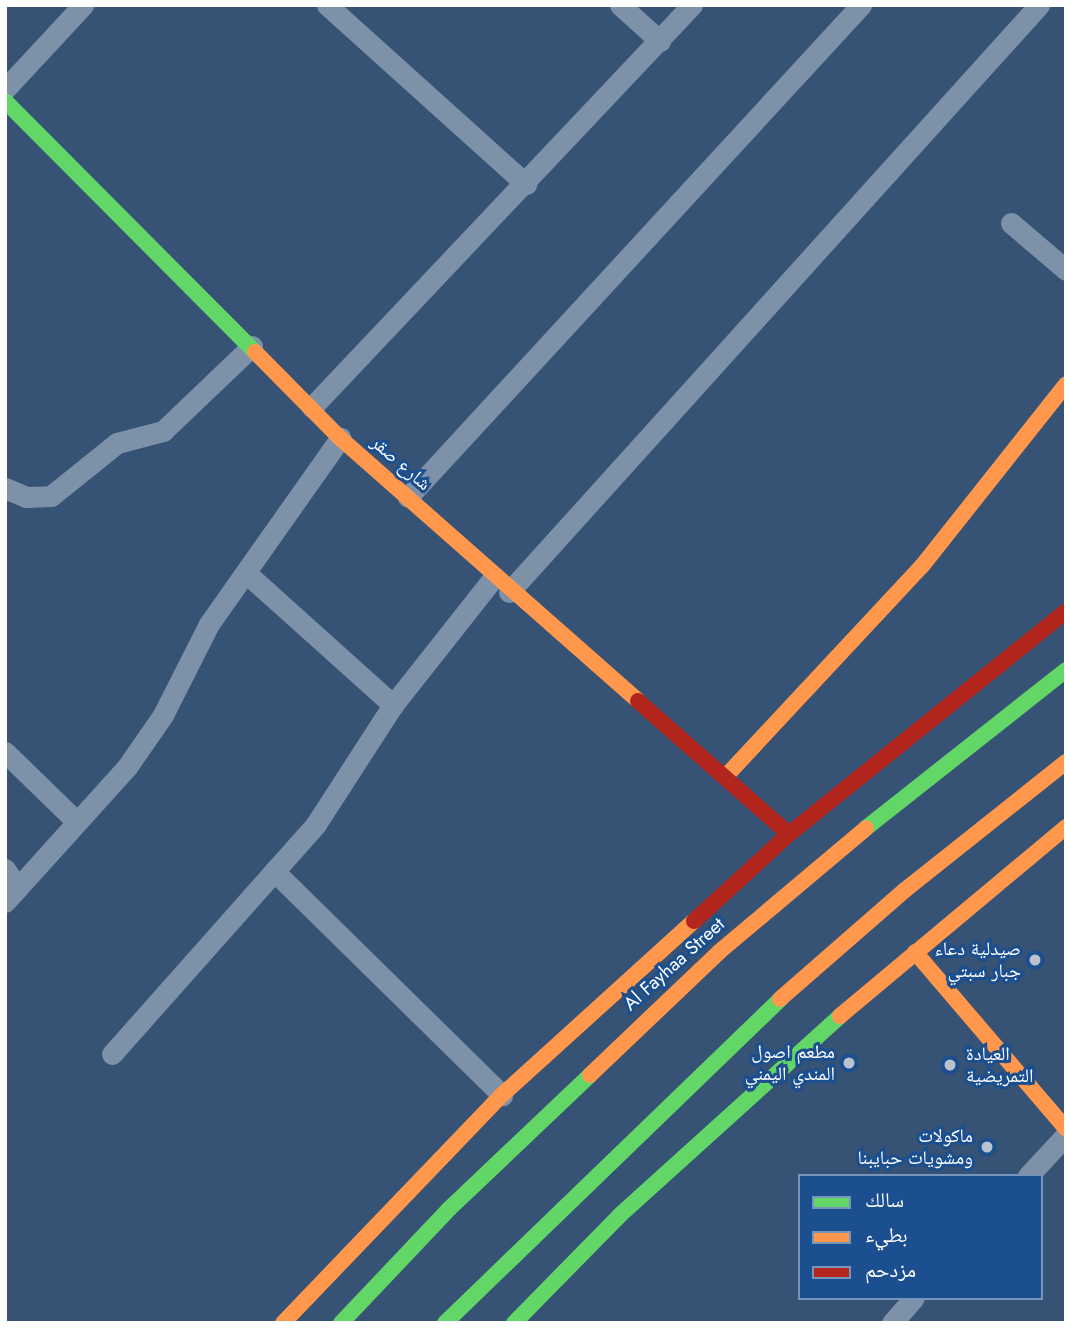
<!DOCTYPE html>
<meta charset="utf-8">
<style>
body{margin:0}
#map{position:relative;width:1071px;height:1328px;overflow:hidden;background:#365274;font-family:Jost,"Noto Naskh Arabic",sans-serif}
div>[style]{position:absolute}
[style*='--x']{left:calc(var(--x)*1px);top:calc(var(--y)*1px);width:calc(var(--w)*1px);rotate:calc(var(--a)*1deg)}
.street>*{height:21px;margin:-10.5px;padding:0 10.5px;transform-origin:10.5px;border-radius:10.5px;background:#7d92a8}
.fast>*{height:16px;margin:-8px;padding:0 8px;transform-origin:8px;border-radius:8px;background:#63d668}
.slow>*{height:16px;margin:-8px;padding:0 8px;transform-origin:8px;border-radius:8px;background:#ff974d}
.jam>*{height:16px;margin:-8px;padding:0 8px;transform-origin:8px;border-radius:8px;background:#b3261e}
.dots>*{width:19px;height:19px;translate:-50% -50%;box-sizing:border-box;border:4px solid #1b4f8f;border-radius:50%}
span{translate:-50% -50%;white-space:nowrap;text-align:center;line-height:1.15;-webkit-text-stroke:6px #1b4f8f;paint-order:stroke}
.street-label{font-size:19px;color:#fff}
.poi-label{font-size:19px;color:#fff}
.right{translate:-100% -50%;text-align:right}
.left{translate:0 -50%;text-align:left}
.frame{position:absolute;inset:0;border:7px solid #fff;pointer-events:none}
.legend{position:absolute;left:798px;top:1174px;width:245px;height:126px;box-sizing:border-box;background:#1b4f8f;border:2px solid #7695bc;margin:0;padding:9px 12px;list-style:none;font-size:21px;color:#fff}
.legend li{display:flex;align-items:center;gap:14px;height:35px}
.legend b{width:35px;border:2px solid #7695bc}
</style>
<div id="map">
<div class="street">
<i style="--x:327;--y:5;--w:268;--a:42"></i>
<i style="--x:620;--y:5;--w:54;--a:42"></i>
<i style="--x:5;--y:89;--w:115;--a:-47.1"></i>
<i style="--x:1011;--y:223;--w:72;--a:40.5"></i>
<i style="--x:312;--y:407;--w:553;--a:-46.61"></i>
<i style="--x:5;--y:488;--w:23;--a:23"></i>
<i style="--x:26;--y:497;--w:25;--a:-2"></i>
<i style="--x:51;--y:496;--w:85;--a:-38.8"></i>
<i style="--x:117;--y:443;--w:48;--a:-14.6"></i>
<i style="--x:163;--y:431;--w:123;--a:-43.7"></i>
<i style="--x:408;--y:497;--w:669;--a:-47.36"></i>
<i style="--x:246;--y:573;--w:198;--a:41.9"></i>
<i style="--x:509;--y:592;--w:791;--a:-47.92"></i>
<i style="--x:5;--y:752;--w:99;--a:44.2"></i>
<i style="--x:5;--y:869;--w:23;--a:56"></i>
<i style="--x:274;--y:871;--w:320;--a:44.5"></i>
<i style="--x:5;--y:902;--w:182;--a:-47.9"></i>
<i style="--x:127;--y:767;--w:63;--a:-55.3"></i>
<i style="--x:163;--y:715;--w:102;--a:-63.2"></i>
<i style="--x:209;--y:624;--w:228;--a:-54.8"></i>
<i style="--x:112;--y:1054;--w:307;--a:-48.4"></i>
<i style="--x:316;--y:824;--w:142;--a:-57.1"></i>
<i style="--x:393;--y:705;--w:163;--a:-51.7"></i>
<i style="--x:1028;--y:1176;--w:56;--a:-47.2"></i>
<i style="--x:892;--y:1323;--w:33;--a:-49"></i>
</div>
<div class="fast">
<i style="--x:5;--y:101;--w:354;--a:45.1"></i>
<i style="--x:866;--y:828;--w:255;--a:-38.3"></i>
<i style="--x:341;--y:1323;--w:157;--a:-46.5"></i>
<i style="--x:449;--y:1209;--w:195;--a:-43.5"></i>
<i style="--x:445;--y:1323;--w:466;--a:-44"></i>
<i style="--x:514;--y:1323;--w:151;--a:-45.5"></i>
<i style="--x:620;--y:1215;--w:297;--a:-42.1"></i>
</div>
<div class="slow">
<i style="--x:255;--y:352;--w:121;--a:45.3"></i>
<i style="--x:340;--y:438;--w:397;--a:41.4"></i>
<i style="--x:726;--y:776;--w:287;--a:-47"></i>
<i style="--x:922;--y:566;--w:232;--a:-51.6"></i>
<i style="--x:915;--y:952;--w:233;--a:49.5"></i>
<i style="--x:780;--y:999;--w:166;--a:-41.1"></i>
<i style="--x:905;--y:890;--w:206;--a:-38.5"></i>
<i style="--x:840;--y:1016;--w:295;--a:-39.9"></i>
<i style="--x:590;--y:1075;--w:178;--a:-43.6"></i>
<i style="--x:719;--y:952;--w:192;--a:-40.1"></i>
<i style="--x:283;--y:1323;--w:316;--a:-46.2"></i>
<i style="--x:502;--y:1095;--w:259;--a:-42.2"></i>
</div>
<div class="jam">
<i style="--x:638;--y:701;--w:201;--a:41.4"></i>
<i style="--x:694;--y:921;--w:129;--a:-42.5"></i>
<i style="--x:789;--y:834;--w:356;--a:-38.8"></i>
</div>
<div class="dots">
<i style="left:1035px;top:960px;background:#b9c2ce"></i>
<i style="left:849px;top:1063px;background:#b9c2ce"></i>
<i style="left:950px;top:1065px;background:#b9c2ce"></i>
<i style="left:987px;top:1147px;background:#b9c2ce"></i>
</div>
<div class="street-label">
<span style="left:401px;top:463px;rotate:41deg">شارع صقر</span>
<span style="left:674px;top:964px;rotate:-42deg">Al Fayhaa Street</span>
</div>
<div class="poi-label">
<span class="right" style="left:1021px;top:960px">صيدلية دعاء<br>جبار سبتي</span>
<span class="right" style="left:835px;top:1063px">مطعم اصول<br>المندي اليمني</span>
<span class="left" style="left:966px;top:1065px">العيادة<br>التمريضية</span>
<span class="right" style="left:973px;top:1147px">ماكولات<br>ومشويات حبايبنا</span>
</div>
<div class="frame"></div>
<ul class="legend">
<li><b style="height:9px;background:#63d668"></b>سالك</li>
<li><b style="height:9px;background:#ff974d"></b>بطيء</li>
<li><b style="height:9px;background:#b3261e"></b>مزدحم</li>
</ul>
</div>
